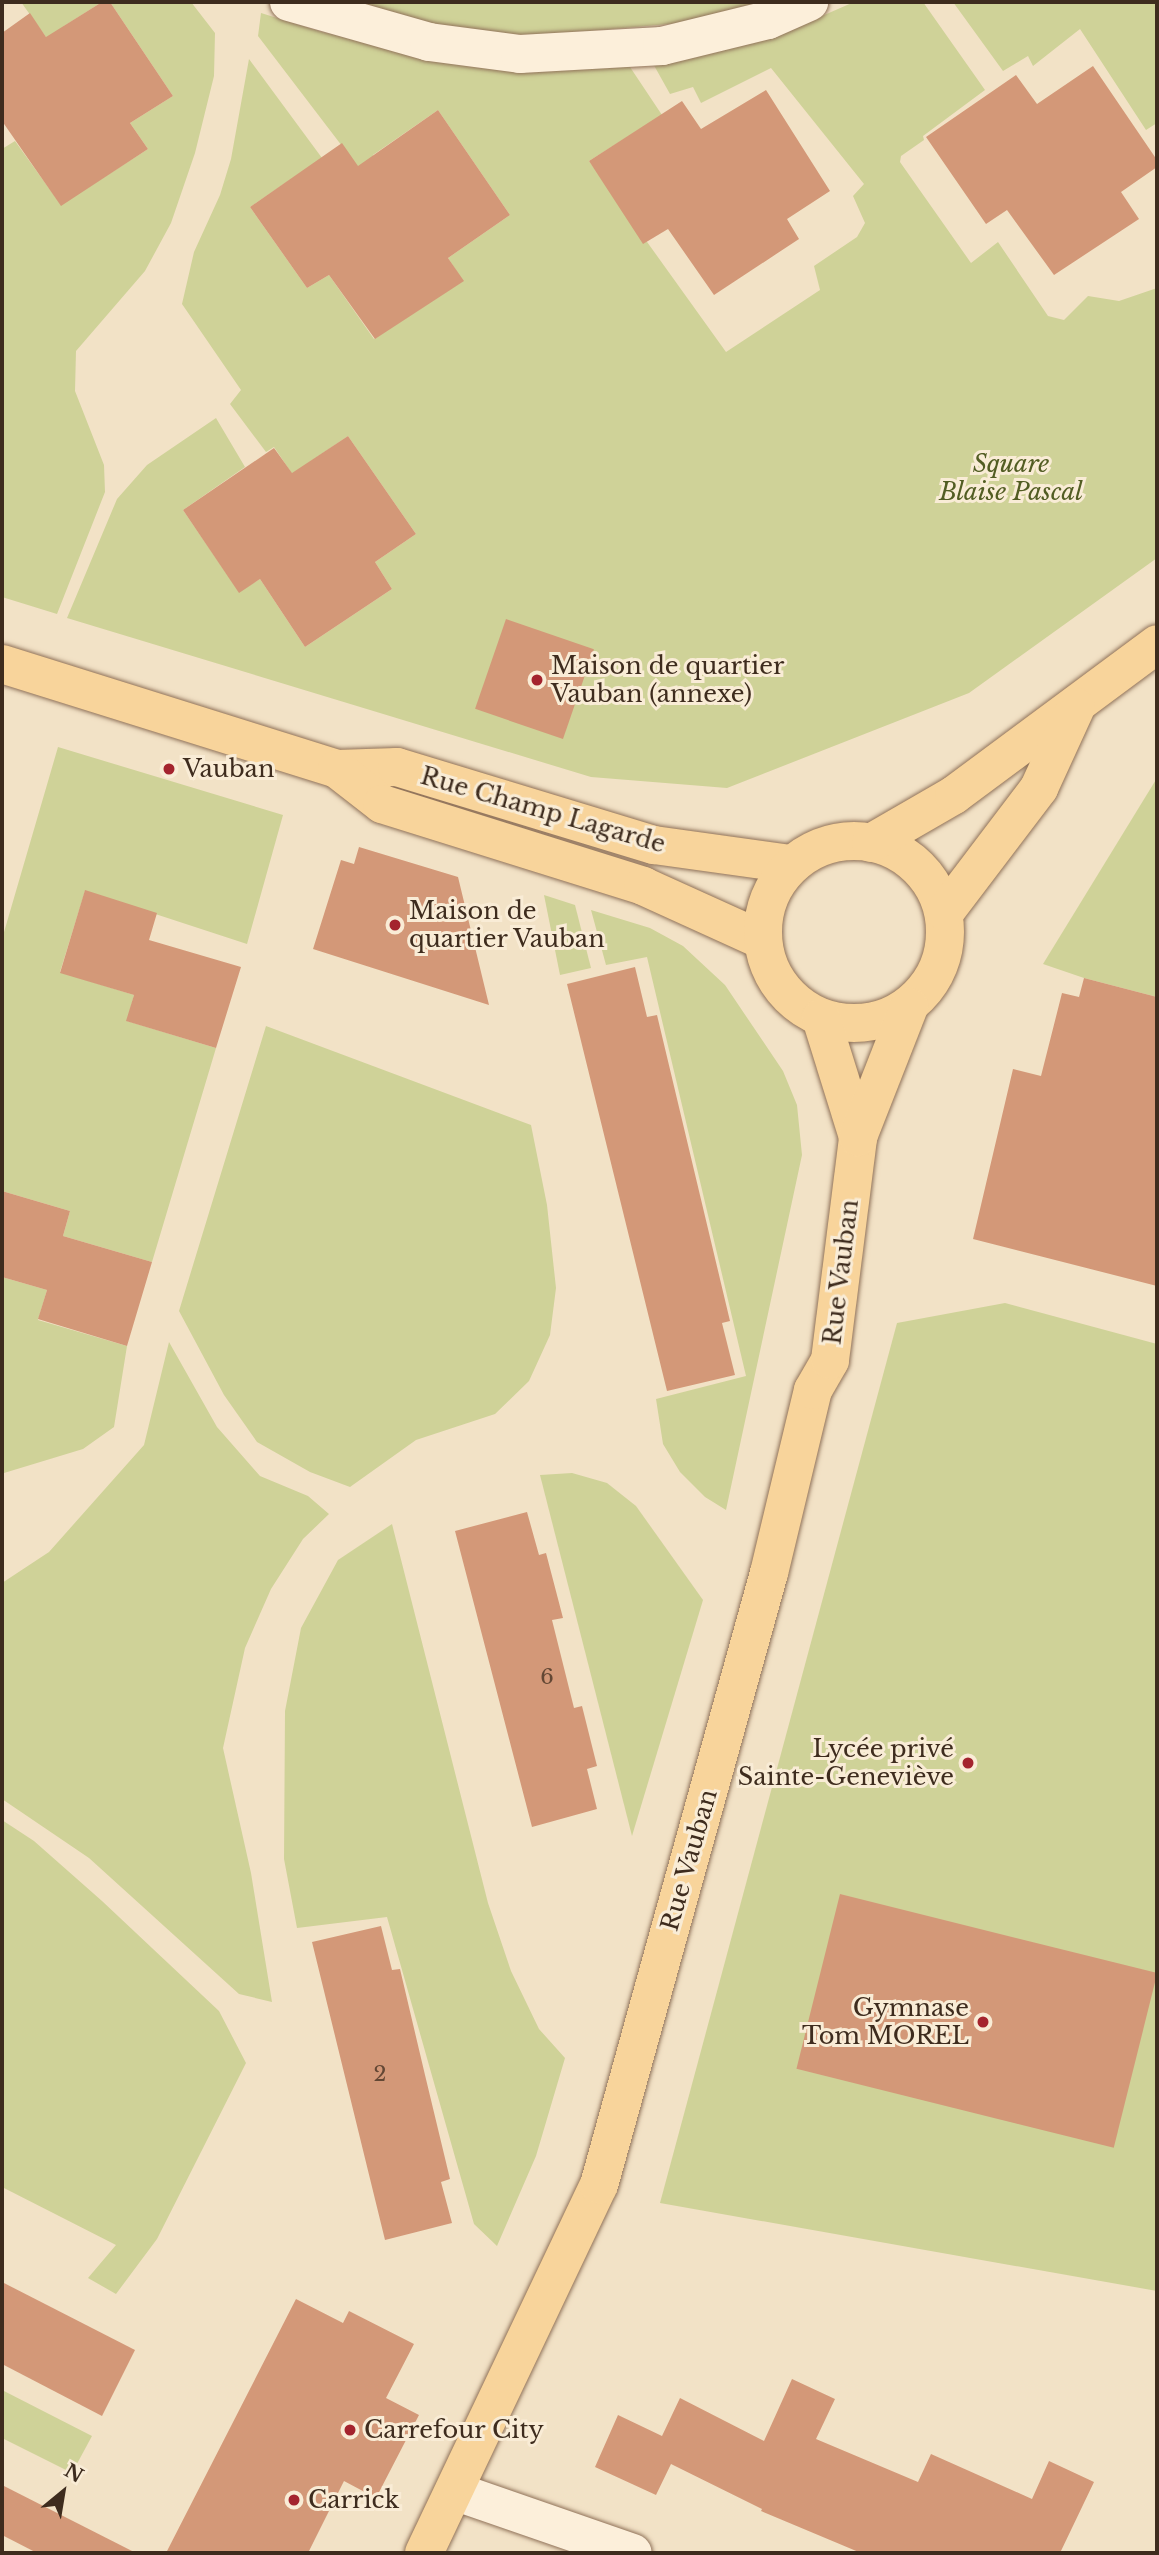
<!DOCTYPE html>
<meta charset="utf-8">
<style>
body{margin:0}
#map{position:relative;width:1159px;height:2555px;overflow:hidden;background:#f2e2c6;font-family:"Libre Baskerville",serif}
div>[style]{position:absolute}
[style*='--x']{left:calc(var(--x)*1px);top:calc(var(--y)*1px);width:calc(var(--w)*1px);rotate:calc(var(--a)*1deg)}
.green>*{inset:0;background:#cfd298}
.building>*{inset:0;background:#d39878;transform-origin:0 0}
.roads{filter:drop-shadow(0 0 2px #907259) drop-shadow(0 0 2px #907259)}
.minor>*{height:38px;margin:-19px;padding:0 19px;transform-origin:19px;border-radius:19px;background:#fcefda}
.major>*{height:38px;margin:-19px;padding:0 19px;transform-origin:19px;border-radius:19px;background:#f8d49b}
.major>.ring{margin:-19px;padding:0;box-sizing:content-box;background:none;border:38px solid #f8d49b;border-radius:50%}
.dots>*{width:19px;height:19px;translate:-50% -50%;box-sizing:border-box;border:4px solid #f9ecd6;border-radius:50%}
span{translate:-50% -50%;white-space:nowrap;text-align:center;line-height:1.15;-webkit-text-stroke:6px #f9ecd6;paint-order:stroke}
.number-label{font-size:21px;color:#634734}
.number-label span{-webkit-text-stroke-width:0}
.park-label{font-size:24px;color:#525d23;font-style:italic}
.poi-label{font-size:24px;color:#3e2c1e}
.left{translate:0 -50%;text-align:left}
.right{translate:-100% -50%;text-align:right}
.street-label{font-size:24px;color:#3e2c1e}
.frame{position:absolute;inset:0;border:4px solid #3e2c1e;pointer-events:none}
.north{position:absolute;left:28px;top:2457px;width:70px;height:70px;-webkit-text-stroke:5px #f9ecd6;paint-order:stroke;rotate:30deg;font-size:19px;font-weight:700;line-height:28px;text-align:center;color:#3e2c1e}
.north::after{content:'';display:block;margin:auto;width:24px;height:32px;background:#3e2c1e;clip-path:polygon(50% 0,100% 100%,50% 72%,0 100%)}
</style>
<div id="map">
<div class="green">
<i style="clip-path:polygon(21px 2px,102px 2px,64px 26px,58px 54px)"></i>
<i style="clip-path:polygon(110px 2px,191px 2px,215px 33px,214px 76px,195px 153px,171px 223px,145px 271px,76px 351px,75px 391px,104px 465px,105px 492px,57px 614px,2px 597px,2px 149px,15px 141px,61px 205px,148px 149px,130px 123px,173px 96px)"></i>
<i style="clip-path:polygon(330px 2px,771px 2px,692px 22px,532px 36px,436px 30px)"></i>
<i style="clip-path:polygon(854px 2px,923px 2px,985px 90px,923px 136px,924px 140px,901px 156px,900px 162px,971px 263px,998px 242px,1048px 316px,1064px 320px,1088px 296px,1119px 301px,1157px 288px,1157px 558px,969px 693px,727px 788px,591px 777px,67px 618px,117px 499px,147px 465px,216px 418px,245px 467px,183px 510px,239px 592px,260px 579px,305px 647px,392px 589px,375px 562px,416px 534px,348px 436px,308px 463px,303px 490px,274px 447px,266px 452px,230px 404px,241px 390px,182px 304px,194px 252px,220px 195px,231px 159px,249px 59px,322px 158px,250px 207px,307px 288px,329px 275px,374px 339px,463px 281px,448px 258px,510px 215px,438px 110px,373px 155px,371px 184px,258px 36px,261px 13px,322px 32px,465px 64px,630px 67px,662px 115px,589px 161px,726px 352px,820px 290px,814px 266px,857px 237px,865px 223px,853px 196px,864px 184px,771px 68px,701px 103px,693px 87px,670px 94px,651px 60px,790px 30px)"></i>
<i style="clip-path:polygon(953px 2px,1157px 2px,1157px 123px,1146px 130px,1080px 29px,1033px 66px,1028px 56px,1003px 71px)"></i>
<i style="clip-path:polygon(58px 747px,283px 815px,247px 944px,85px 891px,60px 972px,134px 995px,127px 1021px,216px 1048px,152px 1262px,63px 1236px,70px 1211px,2px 1191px,2px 939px)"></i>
<i style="clip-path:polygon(1157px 778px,1157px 997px,1084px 978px,1043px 964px)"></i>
<i style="clip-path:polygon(544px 895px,575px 905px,591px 968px,560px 975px)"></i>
<i style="clip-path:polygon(591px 910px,650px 928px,683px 946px,725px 985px,783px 1071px,797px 1105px,802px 1155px,726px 1510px,705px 1497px,680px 1472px,663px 1444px,656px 1399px,746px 1376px,647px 957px,606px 965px)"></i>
<i style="clip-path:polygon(266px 1026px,531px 1125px,547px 1205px,556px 1288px,550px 1335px,529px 1381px,495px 1414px,416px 1440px,350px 1487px,310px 1472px,257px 1442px,224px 1395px,179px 1311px)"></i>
<i style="clip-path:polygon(2px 1277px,47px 1290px,38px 1320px,127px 1346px,114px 1427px,83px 1449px,4px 1473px)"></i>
<i style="clip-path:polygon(1005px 1303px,1157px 1344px,1157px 2291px,660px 2203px,897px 1323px)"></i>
<i style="clip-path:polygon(169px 1342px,217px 1427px,260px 1476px,308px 1496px,329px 1514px,303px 1539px,271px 1589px,245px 1648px,223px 1748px,251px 1873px,272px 2002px,239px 1994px,89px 1858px,2px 1799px,2px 1583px,49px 1552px,144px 1445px)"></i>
<i style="clip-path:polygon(572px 1473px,607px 1483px,636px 1506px,703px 1600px,632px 1836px,540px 1475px)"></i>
<i style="clip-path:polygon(392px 1524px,488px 1903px,511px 1971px,539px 2029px,565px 2058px,536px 2156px,497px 2246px,474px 2224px,387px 1917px,297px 1928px,284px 1859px,285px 1711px,301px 1628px,338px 1560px)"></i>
<i style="clip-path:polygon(2px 1820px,34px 1841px,102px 1901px,219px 2011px,246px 2063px,157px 2239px,116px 2294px,88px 2278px,116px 2245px,2px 2187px)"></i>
<i style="clip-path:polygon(2px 2390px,92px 2436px,72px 2473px,2px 2438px)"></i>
</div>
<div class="building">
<i style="clip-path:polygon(102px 2px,110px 2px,173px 96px,130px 123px,148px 149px,61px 206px,2px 121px,2px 33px,30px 13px,46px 37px)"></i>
<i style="clip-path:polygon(1093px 66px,1157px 160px,1157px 167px,1121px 192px,1139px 219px,1054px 275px,1007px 210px,986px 224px,926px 137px,1016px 75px,1037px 104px)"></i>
<i style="clip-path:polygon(766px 90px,830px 191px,787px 219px,799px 239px,714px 295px,668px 229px,643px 244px,589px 161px,682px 101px,701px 129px)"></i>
<i style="clip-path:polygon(438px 110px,510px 215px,448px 258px,464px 281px,375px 339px,329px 275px,307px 288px,250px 207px,342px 143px,358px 166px)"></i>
<i style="clip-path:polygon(348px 436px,416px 534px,375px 562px,392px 589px,305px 647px,260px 579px,239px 593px,183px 510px,274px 448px,292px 473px)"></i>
<i style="left:506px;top:619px;width:93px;height:95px;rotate:19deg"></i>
<i style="clip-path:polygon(359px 847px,458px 877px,489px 1005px,313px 949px,341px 860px,354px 864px)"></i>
<i style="clip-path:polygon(85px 890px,157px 913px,149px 940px,241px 967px,216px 1048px,126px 1021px,134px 995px,60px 973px)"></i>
<i style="clip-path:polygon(635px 967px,647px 1017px,657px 1015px,730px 1321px,722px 1323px,735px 1375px,667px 1391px,567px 984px)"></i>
<i style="clip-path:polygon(1084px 978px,1157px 997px,1157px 1286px,973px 1239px,1013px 1069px,1041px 1076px,1062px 993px,1079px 997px)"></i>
<i style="clip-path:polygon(2px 1191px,70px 1211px,63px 1236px,152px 1262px,127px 1346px,38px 1319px,47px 1290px,2px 1277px)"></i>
<i style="clip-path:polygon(527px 1512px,539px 1555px,546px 1553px,563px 1618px,552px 1620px,574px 1708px,582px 1706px,597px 1766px,587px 1769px,597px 1809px,532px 1827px,455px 1531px)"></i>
<i style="left:840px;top:1894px;width:327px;height:180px;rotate:14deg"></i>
<i style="clip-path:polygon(381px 1926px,392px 1970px,400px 1969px,425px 2075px,450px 2179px,441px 2182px,452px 2223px,385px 2240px,312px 1942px)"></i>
<i style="clip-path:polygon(2px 2282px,135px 2350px,102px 2416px,2px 2364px)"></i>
<i style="clip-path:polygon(296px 2299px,343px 2323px,349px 2311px,414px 2344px,386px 2398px,419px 2415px,376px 2498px,344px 2481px,308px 2553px,166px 2553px)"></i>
<i style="clip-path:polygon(792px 2379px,835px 2399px,816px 2439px,918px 2482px,931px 2454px,1032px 2499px,1049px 2461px,1094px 2482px,1060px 2553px,861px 2553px,761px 2511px,762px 2509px,671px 2464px,656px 2495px,595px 2467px,618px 2415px,662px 2436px,680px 2398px,764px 2441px)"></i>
<i style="clip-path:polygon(2px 2485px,136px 2553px,37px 2553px,2px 2535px)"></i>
</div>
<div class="roads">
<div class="minor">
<i style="--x:289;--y:2;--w:146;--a:15.9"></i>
<i style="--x:429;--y:42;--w:92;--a:7.5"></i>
<i style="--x:520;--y:54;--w:142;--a:-3.2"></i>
<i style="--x:662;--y:46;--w:109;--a:-13.8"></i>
<i style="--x:768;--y:20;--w:45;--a:-23.7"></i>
<i style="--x:454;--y:2491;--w:189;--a:19.1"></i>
</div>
<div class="major">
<i style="--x:2;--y:664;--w:351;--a:17.4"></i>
<i style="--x:337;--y:769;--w:60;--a:-1.9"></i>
<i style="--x:397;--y:767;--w:269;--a:16.9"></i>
<i style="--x:654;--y:845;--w:138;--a:7.9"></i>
<i style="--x:337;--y:769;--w:57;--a:37.9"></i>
<i style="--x:382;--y:804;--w:274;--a:17.4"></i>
<i style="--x:643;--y:886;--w:131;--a:24.4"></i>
<i class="ring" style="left:763px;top:841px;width:144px;height:144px"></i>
<i style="--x:871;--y:843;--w:96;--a:-30"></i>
<i style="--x:954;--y:795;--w:253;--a:-36.6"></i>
<i style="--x:945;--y:912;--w:156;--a:-52.8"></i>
<i style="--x:1039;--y:788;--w:89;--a:-65.4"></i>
<i style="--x:821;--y:1018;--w:125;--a:72.7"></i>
<i style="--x:424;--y:2553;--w:407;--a:-64.6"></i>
<i style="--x:599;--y:2185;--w:635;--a:-74.48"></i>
<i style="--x:769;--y:1573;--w:188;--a:-76.5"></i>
<i style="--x:813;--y:1390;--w:34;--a:-60"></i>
<i style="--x:830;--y:1360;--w:225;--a:-82.8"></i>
<i style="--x:858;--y:1137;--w:140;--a:-68.6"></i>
</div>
</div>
<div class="dots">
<i style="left:537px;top:680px;background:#a4242e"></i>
<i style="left:169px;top:769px;background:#a4242e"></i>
<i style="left:395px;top:925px;background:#a4242e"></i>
<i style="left:968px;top:1763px;background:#a4242e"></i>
<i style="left:983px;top:2022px;background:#a4242e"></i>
<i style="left:350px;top:2430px;background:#a4242e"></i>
<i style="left:294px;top:2500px;background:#a4242e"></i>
</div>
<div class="number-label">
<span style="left:547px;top:1677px">6</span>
<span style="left:380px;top:2074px">2</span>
</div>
<div class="park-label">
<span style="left:1011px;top:478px">Square<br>Blaise Pascal</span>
</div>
<div class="poi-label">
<span class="left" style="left:551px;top:680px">Maison de quartier<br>Vauban (annexe)</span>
<span class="left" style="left:183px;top:769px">Vauban</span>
<span class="left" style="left:409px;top:925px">Maison de<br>quartier Vauban</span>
<span class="right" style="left:954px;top:1763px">Lycée privé<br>Sainte-Geneviève</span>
<span class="right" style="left:969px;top:2022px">Gymnase<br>Tom MOREL</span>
<span class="left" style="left:364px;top:2430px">Carrefour City</span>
<span class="left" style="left:308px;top:2500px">Carrick</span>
</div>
<div class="street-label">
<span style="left:543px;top:810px;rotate:16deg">Rue Champ Lagarde</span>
<span style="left:841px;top:1272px;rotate:-83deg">Rue Vauban</span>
<span style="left:689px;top:1860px;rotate:-74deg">Rue Vauban</span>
</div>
<div class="frame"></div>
<div class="north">N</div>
</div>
